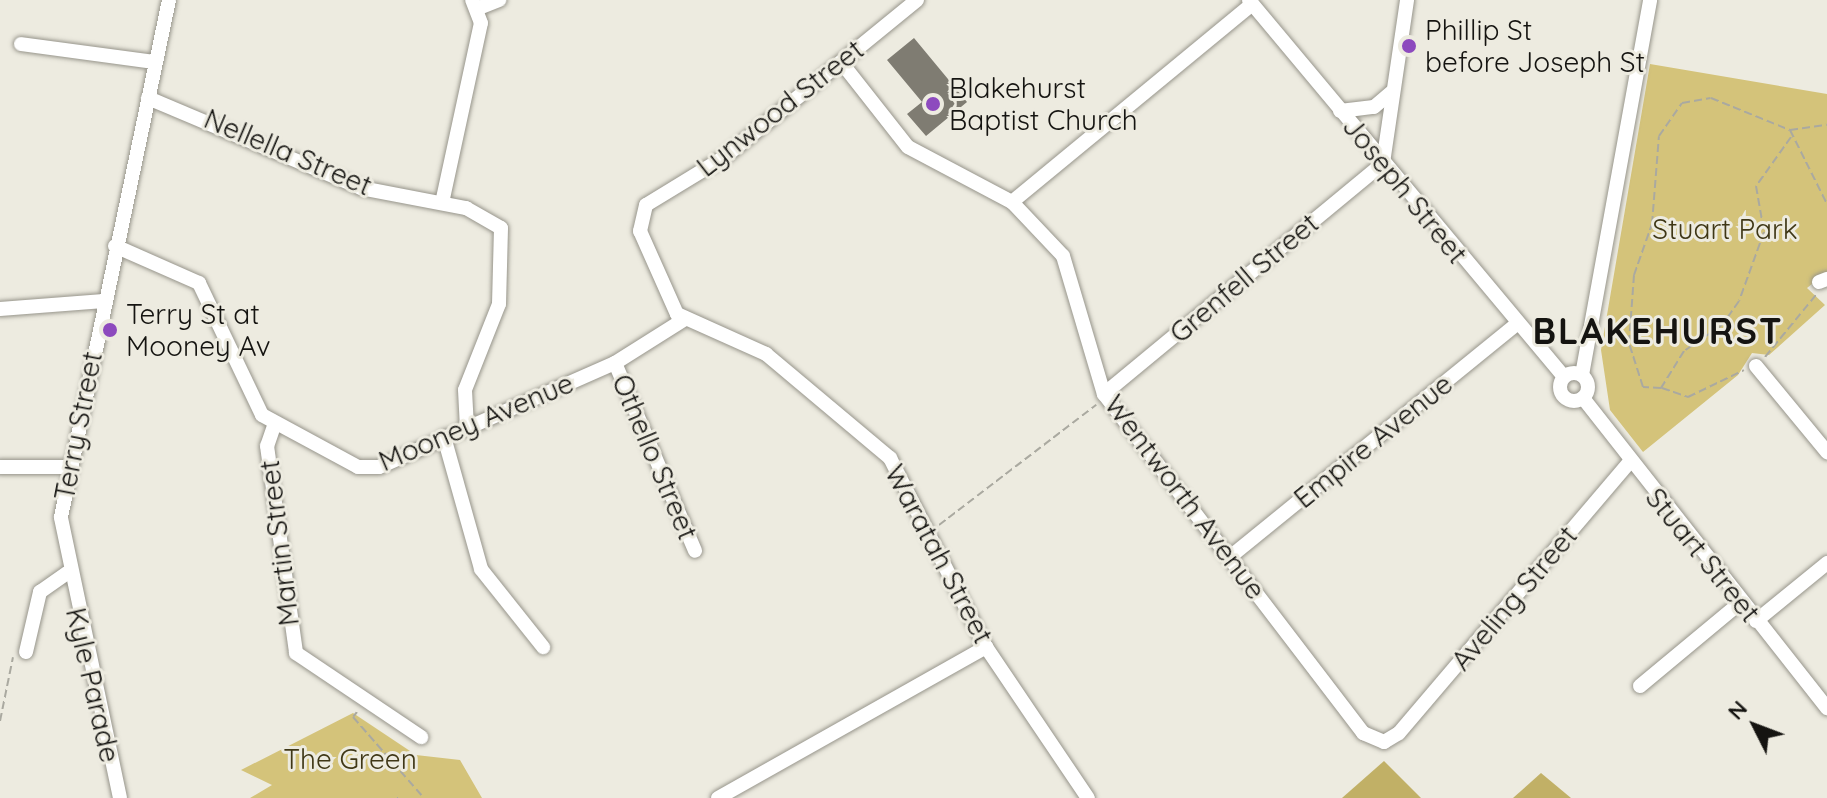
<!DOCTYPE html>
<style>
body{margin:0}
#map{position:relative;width:1827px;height:798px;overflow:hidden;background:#edebe0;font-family:Quicksand,sans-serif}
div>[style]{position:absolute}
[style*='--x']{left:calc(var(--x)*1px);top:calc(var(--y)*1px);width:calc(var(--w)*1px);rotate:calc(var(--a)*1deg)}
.green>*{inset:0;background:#d4c37a}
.forest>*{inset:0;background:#c1b066}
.building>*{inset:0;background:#7f7c72}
.path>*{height:2px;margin-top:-1px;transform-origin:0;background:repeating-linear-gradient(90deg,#aaa9a0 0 8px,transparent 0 12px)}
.roads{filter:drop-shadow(0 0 2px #97958b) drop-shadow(0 0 2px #97958b)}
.minor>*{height:14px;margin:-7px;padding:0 7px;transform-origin:7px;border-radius:7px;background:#fff}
.minor>.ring{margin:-7px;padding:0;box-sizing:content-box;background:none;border:14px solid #fff;border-radius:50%}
.dots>*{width:22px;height:22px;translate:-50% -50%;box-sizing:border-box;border:4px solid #edebe0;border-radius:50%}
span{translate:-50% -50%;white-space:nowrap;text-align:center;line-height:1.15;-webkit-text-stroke:6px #edebe0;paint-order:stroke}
.poi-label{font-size:28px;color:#151411}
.left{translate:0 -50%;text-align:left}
.street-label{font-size:28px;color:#151411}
.park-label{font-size:28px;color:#3f3716}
.district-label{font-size:36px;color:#151411;font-weight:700;letter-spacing:2px}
.north{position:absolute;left:1715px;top:686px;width:80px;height:80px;-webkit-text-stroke:6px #edebe0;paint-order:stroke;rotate:312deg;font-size:22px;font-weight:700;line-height:32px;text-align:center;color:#151411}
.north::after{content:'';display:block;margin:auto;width:28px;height:36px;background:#151411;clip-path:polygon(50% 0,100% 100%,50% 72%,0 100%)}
</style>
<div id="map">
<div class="green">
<i style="clip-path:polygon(1650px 64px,1827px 94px,1827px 272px,1807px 288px,1825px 305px,1769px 355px,1752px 353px,1738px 375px,1643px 452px,1610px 410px,1601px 350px)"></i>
<i style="clip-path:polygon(353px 713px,416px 755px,460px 760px,482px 798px,250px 798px,272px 785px,241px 770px)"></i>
</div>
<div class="forest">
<i style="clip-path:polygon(1384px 761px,1421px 798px,1342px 798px)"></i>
<i style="clip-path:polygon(1541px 773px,1571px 798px,1513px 798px)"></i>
</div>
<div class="building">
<i style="clip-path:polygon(914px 38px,967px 102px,926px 136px,907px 114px,922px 102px,887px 60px)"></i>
</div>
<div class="path">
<i style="--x:1790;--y:130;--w:37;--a:-8"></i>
<i style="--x:1791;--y:137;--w:60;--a:125.5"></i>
<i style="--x:1756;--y:186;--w:47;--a:80.1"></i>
<i style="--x:1764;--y:232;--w:73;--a:109.9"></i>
<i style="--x:1739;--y:301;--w:29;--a:125"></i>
<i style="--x:1722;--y:325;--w:46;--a:145.6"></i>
<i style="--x:1684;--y:351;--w:44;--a:121.9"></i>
<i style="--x:1661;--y:388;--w:18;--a:-177"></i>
<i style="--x:1643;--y:387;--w:46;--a:-107.7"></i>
<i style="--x:1629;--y:343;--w:68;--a:-85.8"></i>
<i style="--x:1634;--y:275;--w:54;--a:-70.6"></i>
<i style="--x:1652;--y:224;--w:88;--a:-85.5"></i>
<i style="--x:1659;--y:136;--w:40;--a:-55.1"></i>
<i style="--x:1682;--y:103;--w:29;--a:-10"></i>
<i style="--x:1711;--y:98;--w:85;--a:22.1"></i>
<i style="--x:1790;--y:130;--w:83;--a:63.4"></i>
<i style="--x:1765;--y:357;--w:80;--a:-50.6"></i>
<i style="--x:1662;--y:388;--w:28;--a:19"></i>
<i style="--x:1688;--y:397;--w:62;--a:-25.7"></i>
<i style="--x:939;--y:525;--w:198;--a:-37.4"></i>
<i style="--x:357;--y:712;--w:6;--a:129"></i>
<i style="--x:353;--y:717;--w:108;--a:48.8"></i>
<i style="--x:0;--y:721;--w:65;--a:-78.5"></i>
<i style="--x:397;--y:798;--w:1;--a:0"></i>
</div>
<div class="roads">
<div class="minor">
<i style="--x:917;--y:0;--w:250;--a:140.8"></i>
<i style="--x:723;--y:158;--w:90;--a:148.6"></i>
<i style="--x:646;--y:205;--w:27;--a:103"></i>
<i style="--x:640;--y:231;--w:91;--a:66"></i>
<i style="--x:677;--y:314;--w:98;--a:24.2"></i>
<i style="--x:766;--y:354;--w:162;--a:40"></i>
<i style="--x:890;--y:458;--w:212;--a:63.1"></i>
<i style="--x:986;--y:647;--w:182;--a:56"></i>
<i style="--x:1249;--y:0;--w:491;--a:50.1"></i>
<i style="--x:479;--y:8;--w:22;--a:-22"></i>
<i style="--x:21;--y:44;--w:135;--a:7.7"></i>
<i style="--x:841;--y:62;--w:108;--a:51.8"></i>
<i style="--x:908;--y:147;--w:118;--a:27.9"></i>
<i style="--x:1012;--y:202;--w:74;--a:46.6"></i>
<i style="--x:1063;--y:256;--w:144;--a:73.5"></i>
<i style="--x:1104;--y:394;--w:427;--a:52.6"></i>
<i style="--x:1363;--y:733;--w:23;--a:23"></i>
<i style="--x:1384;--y:742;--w:17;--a:-31"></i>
<i style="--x:1399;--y:733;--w:355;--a:-49.6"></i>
<i style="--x:148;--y:98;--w:231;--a:22.9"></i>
<i style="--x:361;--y:188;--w:107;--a:10.8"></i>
<i style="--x:466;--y:208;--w:40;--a:29.7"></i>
<i style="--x:501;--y:228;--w:76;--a:91.5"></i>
<i style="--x:499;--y:304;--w:92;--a:111.6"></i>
<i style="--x:465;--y:390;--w:37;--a:87"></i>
<i style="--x:1340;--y:111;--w:34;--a:-7"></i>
<i style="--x:1374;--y:107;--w:23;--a:-40"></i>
<i style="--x:1383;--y:163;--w:165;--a:-81.6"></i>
<i style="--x:1012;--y:202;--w:311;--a:-39.5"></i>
<i style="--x:442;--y:203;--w:184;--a:-77.8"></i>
<i style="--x:481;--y:23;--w:25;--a:-111"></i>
<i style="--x:115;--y:246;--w:92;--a:23.8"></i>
<i style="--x:199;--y:283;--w:146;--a:64.5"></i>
<i style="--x:262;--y:415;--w:109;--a:28.4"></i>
<i style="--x:358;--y:467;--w:21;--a:0"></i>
<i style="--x:379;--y:467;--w:258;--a:-23.8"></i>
<i style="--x:615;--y:363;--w:83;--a:-32.2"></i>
<i style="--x:1819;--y:282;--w:9;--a:-21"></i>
<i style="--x:0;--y:309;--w:104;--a:-4.4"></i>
<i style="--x:615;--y:363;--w:204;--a:66.9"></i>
<i style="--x:1756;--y:366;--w:112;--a:50.5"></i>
<i class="ring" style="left:1560px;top:373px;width:14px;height:14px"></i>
<i style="--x:1582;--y:375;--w:381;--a:-79.7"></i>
<i style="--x:1104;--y:394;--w:362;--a:-39.6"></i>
<i style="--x:1583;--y:398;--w:395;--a:51.8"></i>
<i style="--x:274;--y:426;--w:21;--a:109"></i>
<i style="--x:267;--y:446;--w:209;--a:82"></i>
<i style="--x:296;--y:653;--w:151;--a:33.9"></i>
<i style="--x:444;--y:437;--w:137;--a:74.3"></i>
<i style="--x:481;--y:569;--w:100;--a:51.5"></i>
<i style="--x:0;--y:467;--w:67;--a:0"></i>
<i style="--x:1230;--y:557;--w:367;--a:-39.1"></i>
<i style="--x:1756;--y:621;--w:92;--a:-39.2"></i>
<i style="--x:26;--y:652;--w:62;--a:-76.9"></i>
<i style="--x:40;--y:592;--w:33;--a:-35"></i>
<i style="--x:1640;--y:686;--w:130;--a:-39.7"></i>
<i style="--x:120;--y:798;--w:287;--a:-101.9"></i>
<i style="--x:61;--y:517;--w:528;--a:-78.2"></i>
<i style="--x:718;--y:798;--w:308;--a:-29.4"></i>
</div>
</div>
<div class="dots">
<i style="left:1409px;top:46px;background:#8d4abe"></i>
<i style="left:933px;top:104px;background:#8d4abe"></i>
<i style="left:110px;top:330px;background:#8d4abe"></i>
</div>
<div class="poi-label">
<span class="left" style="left:1425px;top:46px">Phillip St<br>before Joseph St</span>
<span class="left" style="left:949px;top:104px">Blakehurst<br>Baptist Church</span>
<span class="left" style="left:126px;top:330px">Terry St at<br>Mooney Av</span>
</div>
<div class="street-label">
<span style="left:780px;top:108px;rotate:-38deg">Lynwood Street</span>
<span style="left:288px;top:152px;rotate:23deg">Nellella Street</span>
<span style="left:1405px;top:190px;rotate:51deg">Joseph Street</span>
<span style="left:1244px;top:278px;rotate:-40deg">Grenfell Street</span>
<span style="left:476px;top:422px;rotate:-23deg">Mooney Avenue</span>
<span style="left:78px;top:426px;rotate:-79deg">Terry Street</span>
<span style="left:1373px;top:441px;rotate:-39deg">Empire Avenue</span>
<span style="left:655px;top:457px;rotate:67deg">Othello Street</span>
<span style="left:1185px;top:497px;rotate:53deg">Wentworth Avenue</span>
<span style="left:279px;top:543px;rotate:-97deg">Martin Street</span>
<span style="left:939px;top:554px;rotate:62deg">Waratah Street</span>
<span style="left:1703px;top:555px;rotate:51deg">Stuart Street</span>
<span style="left:1514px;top:598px;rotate:-50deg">Aveling Street</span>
<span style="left:93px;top:685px;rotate:77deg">Kyle Parade</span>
</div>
<div class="park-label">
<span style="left:1725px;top:229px">Stuart Park</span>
<span style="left:350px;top:759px">The Green</span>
</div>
<div class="district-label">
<span style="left:1658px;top:331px">BLAKEHURST</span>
</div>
<div class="north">N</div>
</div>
